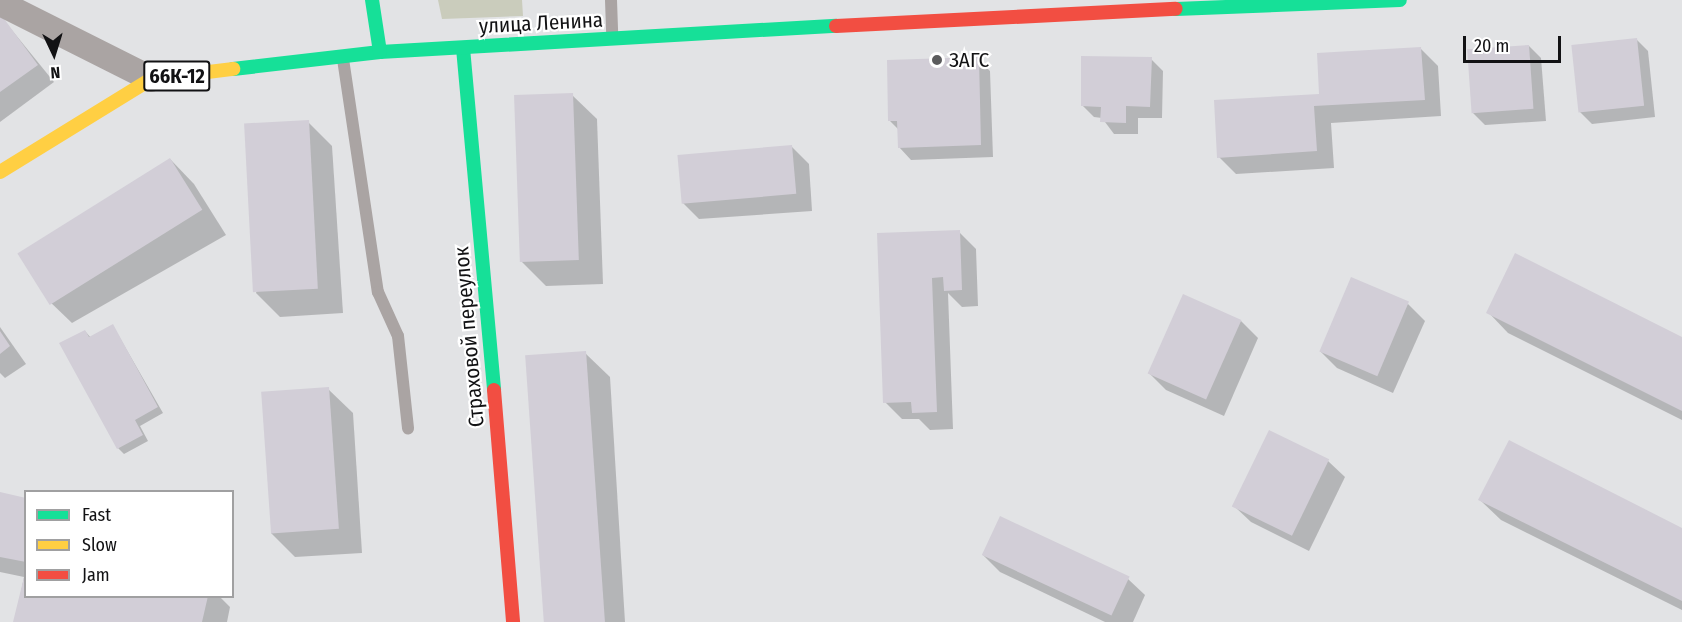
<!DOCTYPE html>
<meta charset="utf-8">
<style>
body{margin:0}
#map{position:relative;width:1682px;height:622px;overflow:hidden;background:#e2e3e5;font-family:"Fira Sans Condensed",sans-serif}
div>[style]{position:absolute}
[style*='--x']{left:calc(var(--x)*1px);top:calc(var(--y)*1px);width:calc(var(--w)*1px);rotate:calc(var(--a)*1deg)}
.green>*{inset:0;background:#caccbc}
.shadow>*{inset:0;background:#0003}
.building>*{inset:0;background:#d2ced7;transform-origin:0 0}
.lane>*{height:12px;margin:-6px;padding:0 6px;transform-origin:6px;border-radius:6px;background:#aaa4a3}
.street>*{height:26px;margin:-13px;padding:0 13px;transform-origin:13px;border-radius:13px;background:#aaa4a3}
.fast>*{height:14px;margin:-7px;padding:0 7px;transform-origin:7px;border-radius:7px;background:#16e098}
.slow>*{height:14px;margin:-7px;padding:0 7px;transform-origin:7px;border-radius:7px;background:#ffcf43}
.jam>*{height:14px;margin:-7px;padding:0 7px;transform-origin:7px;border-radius:7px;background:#f24e42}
.dots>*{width:16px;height:16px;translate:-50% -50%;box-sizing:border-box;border:3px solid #fff;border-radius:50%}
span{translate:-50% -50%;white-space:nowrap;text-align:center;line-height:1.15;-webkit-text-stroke:4.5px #fff;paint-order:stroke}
.shield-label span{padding:2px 4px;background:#fff;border:2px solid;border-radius:4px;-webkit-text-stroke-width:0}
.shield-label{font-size:20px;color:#121214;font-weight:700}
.street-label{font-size:21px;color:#121214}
.poi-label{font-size:21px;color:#121214}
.left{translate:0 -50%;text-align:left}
.legend{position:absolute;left:24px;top:490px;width:210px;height:108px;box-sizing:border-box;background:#fff;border:2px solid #a0a0a1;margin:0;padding:8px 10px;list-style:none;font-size:18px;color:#121214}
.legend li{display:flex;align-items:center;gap:12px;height:30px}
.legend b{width:30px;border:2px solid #a0a0a1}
.north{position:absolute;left:24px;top:24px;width:60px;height:60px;-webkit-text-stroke:4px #fff;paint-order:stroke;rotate:176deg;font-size:16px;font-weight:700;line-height:24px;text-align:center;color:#121214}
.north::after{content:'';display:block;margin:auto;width:21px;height:27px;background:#121214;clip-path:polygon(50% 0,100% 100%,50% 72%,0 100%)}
.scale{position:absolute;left:1463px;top:36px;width:98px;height:27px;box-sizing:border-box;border:3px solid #121214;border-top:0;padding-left:8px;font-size:18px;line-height:21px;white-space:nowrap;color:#121214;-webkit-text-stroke:4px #fff;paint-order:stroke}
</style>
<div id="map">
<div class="green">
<i style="clip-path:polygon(438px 0,522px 0,523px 16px,442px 19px)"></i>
</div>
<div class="shadow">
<i style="clip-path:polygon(2px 18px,54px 82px,0 122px,0 19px)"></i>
<i style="clip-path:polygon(1636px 39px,1648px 51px,1655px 117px,1592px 124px,1580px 112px)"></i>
<i style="clip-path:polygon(1529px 46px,1541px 58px,1546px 121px,1485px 125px,1473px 113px)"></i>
<i style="clip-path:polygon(1421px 49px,1438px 66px,1441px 116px,1331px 123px,1334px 168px,1236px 174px,1219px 157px,1320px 95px)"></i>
<i style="clip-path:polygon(978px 59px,990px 71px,993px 157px,911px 160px,899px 147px,899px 130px,890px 121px)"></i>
<i style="clip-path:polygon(1151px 59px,1163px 71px,1162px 118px,1138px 118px,1138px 134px,1114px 134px,1102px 118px,1094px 117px,1082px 105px)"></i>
<i style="clip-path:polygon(572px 95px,597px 119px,603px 284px,546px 286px,521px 261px)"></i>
<i style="clip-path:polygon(308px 122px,332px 146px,343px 313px,280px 317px,256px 293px)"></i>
<i style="clip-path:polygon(792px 147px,809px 164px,812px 211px,699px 219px,682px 202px)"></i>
<i style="clip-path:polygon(170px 159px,194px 184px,226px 235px,72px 323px,47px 299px)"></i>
<i style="clip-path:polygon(959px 232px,976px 249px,978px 306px,962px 307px,948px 293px,953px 429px,930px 430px,919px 419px,902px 419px,885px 402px,879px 235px)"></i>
<i style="clip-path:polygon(1408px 304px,1425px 321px,1393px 393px,1337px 368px,1320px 351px)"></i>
<i style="clip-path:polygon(1488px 312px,1682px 339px,1682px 420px,1508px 333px)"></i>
<i style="clip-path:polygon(1241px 321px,1258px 338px,1224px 416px,1166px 390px,1149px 373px)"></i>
<i style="clip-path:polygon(113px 326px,163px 413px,140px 426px,148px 441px,124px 454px,118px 448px,85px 331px,91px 338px)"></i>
<i style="clip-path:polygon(0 327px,26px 364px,5px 378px,0 373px)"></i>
<i style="clip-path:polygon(585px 353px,610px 377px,625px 622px,544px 622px)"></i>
<i style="clip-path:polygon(328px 389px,353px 413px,362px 553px,295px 557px,271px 533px)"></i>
<i style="clip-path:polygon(1328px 461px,1345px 477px,1309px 551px,1251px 522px,1234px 506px)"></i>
<i style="clip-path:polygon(0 494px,26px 499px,26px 596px,219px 596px,230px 607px,227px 622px,15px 622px,24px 577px,0 572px)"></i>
<i style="clip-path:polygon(1480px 500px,1682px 530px,1682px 610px,1501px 520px)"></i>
<i style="clip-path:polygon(983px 555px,1128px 579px,1145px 595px,1133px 622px,1105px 622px,1000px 572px)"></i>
</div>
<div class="building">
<i style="clip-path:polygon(2px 16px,38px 65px,0 92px,0 17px)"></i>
<i style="left:1637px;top:38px;width:68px;height:66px;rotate:84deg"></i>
<i style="left:1529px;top:45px;width:64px;height:62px;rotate:86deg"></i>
<i style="clip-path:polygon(1421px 47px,1425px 100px,1314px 106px,1317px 151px,1217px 158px,1214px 100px,1319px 94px,1317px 53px)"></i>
<i style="clip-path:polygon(1081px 56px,1152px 57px,1150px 107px,1126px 106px,1126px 123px,1100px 122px,1101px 107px,1081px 106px)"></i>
<i style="clip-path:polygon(979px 57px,981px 145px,898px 148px,897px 121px,888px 121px,887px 60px)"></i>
<i style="left:573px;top:93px;width:167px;height:59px;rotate:88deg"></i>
<i style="left:309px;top:120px;width:169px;height:65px;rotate:87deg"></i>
<i style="left:792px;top:145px;width:49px;height:115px;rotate:85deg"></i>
<i style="left:170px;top:158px;width:61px;height:180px;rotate:58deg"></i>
<i style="clip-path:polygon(960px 230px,962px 290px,944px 291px,943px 277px,932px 278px,937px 412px,912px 413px,911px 402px,883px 403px,877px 233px)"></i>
<i style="clip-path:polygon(1515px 253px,1682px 337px,1682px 411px,1486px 313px)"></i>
<i style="left:1351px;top:277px;width:63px;height:81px;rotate:23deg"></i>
<i style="left:1183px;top:294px;width:64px;height:87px;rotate:24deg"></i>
<i style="clip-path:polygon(113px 324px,158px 407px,135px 420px,143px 435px,117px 449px,59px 343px,85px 330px,89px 337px)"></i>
<i style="clip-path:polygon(0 331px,10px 346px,0 354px)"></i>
<i style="left:586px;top:351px;width:272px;height:61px;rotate:86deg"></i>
<i style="left:329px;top:387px;width:142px;height:68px;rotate:86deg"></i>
<i style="left:1269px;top:430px;width:67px;height:85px;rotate:26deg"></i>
<i style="clip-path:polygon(1509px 440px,1682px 528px,1682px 601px,1478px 500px)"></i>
<i style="clip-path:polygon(0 492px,26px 498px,26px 562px,0 557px)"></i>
<i style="left:1000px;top:516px;width:143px;height:43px;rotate:25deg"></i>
<i style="clip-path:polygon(26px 569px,26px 596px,208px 596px,202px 622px,13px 622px)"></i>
</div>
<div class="lane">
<i style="--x:611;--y:0;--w:38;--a:88"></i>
<i style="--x:343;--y:59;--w:236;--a:81.5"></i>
<i style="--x:378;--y:292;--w:48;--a:65.6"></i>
<i style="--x:398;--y:336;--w:93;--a:83.8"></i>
</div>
<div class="street">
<i style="--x:0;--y:3;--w:169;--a:26.7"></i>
</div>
<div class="fast">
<i style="--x:1176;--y:9;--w:224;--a:-2.3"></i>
<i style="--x:463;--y:48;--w:343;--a:84.8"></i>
<i style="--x:380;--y:52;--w:457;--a:-3.3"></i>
<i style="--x:233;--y:69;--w:148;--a:-6.6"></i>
<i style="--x:380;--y:52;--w:53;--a:-98.7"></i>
</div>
<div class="slow">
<i style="--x:0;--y:172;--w:177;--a:-31.6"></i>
<i style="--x:151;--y:79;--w:83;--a:-7"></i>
</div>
<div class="jam">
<i style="--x:836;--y:26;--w:340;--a:-2.9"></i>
<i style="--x:494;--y:390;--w:233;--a:85.3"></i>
</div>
<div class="dots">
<i style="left:937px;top:60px;background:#5b5b5d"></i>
</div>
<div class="shield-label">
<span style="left:177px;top:76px">66К-12</span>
</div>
<div class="street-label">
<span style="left:541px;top:23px;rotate:-3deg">улица Ленина</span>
<span style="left:469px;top:337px;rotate:-95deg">Страховой переулок</span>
</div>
<div class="poi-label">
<span class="left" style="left:949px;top:60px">ЗАГС</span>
</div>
<ul class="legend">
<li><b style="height:8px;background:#16e098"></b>Fast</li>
<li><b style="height:8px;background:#ffcf43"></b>Slow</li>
<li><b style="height:8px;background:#f24e42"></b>Jam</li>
</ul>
<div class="north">N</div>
<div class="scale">20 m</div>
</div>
